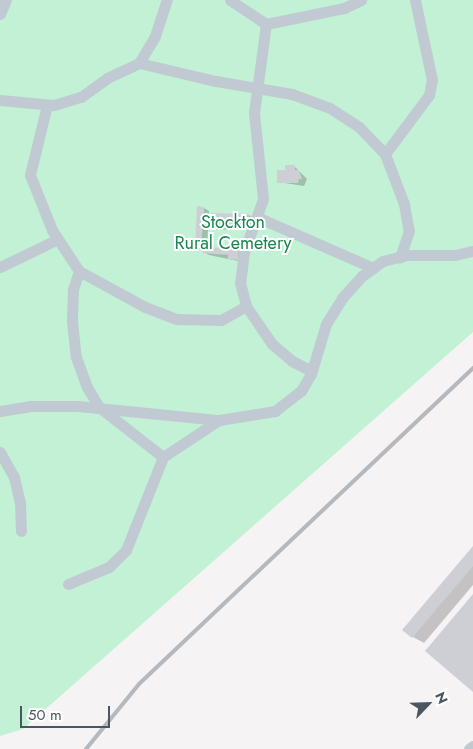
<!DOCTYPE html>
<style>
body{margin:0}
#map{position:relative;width:473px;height:749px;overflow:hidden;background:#f5f3f3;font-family:Jost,sans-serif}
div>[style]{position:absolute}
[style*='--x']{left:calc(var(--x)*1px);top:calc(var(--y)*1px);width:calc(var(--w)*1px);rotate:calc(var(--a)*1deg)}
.green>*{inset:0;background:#c3f1d5}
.shadow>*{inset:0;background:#0003}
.building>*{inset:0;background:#cdcfd5}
.minor>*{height:11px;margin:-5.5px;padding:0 5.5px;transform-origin:5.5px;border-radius:5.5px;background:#c1cad2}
.rail>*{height:4px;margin:-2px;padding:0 2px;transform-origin:2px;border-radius:2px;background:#b5b8bd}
span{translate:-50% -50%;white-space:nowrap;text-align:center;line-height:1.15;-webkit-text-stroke:4px #fff;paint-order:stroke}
.park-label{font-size:18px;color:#17864f}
.north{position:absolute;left:403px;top:679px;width:50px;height:50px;-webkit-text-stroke:4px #fff;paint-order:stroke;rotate:66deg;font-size:14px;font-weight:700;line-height:20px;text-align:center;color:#4a5661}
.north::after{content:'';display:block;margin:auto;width:18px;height:22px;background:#4a5661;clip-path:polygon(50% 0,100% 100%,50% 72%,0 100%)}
.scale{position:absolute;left:20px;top:706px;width:90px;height:22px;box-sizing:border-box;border:2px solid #4a5661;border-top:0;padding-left:6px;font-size:15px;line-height:18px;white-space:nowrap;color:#4a5661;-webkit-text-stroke:4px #fff;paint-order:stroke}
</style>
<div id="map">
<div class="green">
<i style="clip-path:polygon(0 0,473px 0,473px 332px,23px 729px,0 736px)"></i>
</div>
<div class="shadow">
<i style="clip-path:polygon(294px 166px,307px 179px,304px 186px,278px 182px)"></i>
<i style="clip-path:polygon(204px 208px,209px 211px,207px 248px,228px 250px,239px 246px,244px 249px,243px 262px,209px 255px,197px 247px)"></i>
<i style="clip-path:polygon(249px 215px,254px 218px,254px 228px,217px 230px,212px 226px)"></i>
<i style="clip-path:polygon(473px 548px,473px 585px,424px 643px,413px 637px)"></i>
</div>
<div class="building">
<i style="clip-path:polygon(285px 165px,295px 165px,295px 170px,299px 170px,302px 179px,299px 179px,298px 183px,277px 183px,277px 170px,285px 170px)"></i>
<i style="clip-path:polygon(197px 206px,204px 207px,201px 248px,195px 247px)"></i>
<i style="clip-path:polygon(211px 213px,249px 214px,249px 226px,210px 227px)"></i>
<i style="clip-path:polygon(227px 244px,239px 245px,238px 260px,228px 259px,228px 255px,202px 253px,203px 247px,227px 248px)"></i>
<i style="clip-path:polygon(473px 546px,473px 566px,412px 638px,402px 630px)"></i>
<i style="clip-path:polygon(473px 594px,473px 692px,425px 651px)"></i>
</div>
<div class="minor">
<i style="--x:230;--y:0;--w:43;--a:33.7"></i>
<i style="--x:266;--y:24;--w:80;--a:-11.6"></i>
<i style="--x:344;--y:8;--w:19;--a:-25"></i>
<i style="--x:0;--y:14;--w:15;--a:-67"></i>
<i style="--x:266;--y:24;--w:90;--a:97.7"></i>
<i style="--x:254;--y:113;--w:86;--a:84"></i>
<i style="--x:263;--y:199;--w:56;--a:109.7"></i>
<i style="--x:244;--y:252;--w:31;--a:97"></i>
<i style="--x:240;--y:283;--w:24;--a:75"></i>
<i style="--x:246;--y:306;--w:46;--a:55.6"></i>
<i style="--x:272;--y:344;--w:26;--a:40"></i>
<i style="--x:292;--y:361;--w:22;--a:27"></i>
<i style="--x:139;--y:63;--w:31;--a:-59"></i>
<i style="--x:155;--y:36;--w:38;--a:-72"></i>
<i style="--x:0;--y:100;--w:54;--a:5.3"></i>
<i style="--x:54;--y:105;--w:28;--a:-17"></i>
<i style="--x:81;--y:97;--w:32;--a:-36"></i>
<i style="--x:107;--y:78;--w:35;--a:-25"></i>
<i style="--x:139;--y:63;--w:79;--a:13.2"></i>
<i style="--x:216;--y:81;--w:77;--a:9.7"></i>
<i style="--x:292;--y:94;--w:40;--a:20.2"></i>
<i style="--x:330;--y:108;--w:35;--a:33"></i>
<i style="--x:359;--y:127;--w:37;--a:46"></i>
<i style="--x:385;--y:154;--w:53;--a:69.2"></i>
<i style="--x:404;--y:204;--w:27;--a:80"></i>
<i style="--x:409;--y:231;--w:28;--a:109"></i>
<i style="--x:47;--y:105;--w:72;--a:103.7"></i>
<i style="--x:30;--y:175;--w:59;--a:68.2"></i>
<i style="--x:52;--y:230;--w:49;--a:56.6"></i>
<i style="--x:79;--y:271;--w:75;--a:28.6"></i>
<i style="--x:145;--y:307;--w:34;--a:21"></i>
<i style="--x:177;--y:319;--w:44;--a:1.3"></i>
<i style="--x:221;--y:320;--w:29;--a:-29"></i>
<i style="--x:385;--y:154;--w:74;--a:-53.3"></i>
<i style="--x:429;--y:95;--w:15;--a:-79"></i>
<i style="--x:432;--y:80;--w:82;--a:-102"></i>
<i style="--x:257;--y:217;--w:127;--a:23.7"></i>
<i style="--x:0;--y:267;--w:64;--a:-25.8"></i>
<i style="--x:79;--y:271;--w:19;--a:108"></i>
<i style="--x:73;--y:289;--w:32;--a:92"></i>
<i style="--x:72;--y:321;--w:36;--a:84"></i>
<i style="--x:76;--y:357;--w:32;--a:70"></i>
<i style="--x:87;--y:387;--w:23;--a:59"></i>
<i style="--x:99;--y:407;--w:81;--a:38"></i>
<i style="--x:0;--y:411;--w:30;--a:-9"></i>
<i style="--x:30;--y:406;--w:48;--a:0"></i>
<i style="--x:78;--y:406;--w:142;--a:5.7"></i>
<i style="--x:219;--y:420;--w:57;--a:-9.1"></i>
<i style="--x:275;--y:411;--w:33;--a:-38"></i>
<i style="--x:301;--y:391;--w:20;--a:-60"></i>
<i style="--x:311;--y:374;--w:52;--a:-73.3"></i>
<i style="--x:326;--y:324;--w:31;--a:-58"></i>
<i style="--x:342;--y:298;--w:30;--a:-48"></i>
<i style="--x:362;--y:276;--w:26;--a:-36"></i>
<i style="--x:383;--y:261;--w:25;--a:-14"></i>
<i style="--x:407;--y:255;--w:48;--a:0"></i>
<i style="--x:455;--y:255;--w:18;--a:-13"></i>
<i style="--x:0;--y:452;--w:29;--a:61"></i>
<i style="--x:14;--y:477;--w:26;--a:77"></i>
<i style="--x:20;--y:502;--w:29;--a:88"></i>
<i style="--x:68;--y:584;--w:44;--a:-22.5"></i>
<i style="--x:109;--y:567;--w:24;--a:-45"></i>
<i style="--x:126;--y:550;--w:100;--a:-68.3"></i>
<i style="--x:163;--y:457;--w:67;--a:-33.5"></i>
<i style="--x:469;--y:749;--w:5;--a:-37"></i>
</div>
<div class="rail">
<i style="--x:86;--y:749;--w:84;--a:-50.8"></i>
<i style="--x:139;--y:684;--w:460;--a:-43.4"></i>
</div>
<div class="park-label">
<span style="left:233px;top:233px">Stockton<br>Rural Cemetery</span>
</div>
<div class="north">N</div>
<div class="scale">50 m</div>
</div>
